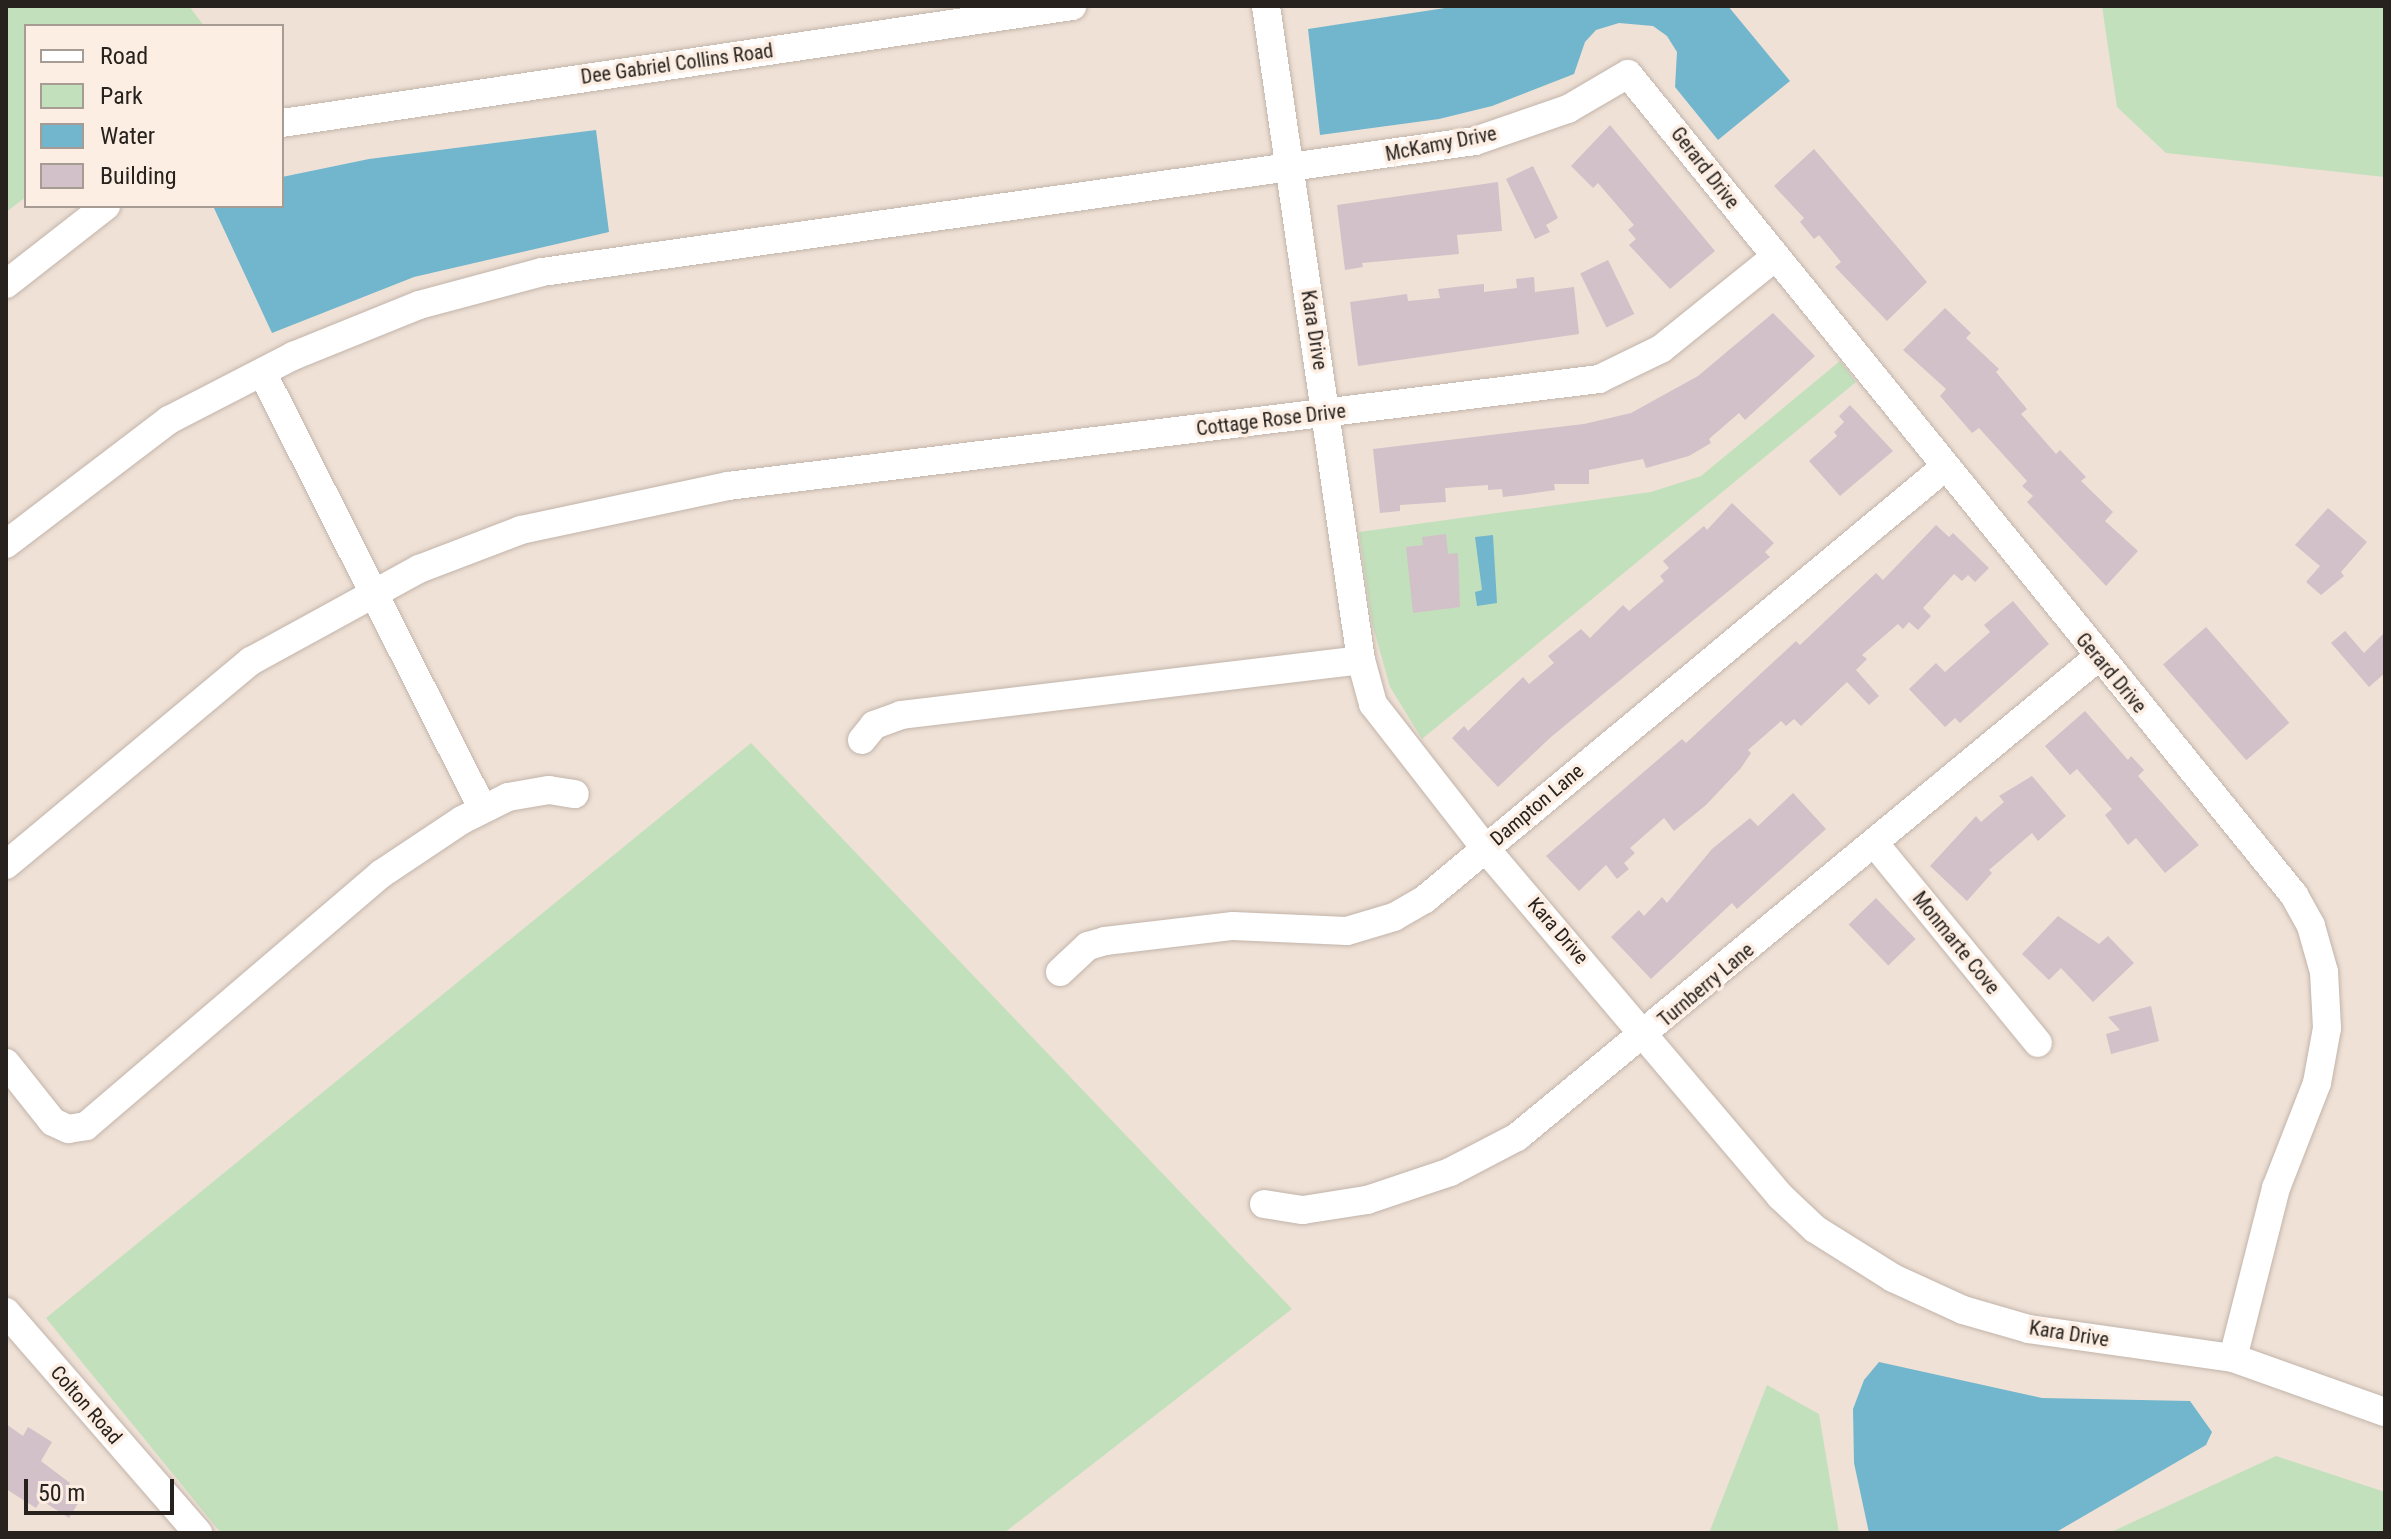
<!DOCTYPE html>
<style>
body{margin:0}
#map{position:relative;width:2391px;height:1539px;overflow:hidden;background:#efe1d6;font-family:"Roboto Condensed",sans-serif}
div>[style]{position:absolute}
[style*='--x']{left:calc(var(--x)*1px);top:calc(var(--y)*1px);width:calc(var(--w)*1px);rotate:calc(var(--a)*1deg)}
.green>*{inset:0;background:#c3e0bc}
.water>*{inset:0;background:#72b6cd}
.building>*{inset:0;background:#d2c1c8;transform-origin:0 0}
.roads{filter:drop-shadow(0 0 2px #c2b4aa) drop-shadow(0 0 2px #c2b4aa)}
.minor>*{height:28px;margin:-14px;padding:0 14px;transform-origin:14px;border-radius:14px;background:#fff}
span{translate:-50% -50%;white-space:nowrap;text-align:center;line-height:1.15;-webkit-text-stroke:7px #fdeee3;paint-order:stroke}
.street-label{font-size:20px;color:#27221e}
.frame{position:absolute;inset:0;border:8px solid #27221e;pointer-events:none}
.legend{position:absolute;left:24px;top:24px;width:260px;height:184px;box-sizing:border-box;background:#fdeee3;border:2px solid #a79c94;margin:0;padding:10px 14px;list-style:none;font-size:24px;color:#27221e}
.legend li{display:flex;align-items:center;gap:16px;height:40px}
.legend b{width:40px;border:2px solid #a79c94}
.scale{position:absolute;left:24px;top:1479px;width:150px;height:36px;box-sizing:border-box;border:4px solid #27221e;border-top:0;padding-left:10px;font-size:24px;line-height:28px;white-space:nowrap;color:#27221e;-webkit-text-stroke:6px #fdeee3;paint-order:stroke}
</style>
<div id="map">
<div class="green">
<i style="clip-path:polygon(6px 6px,189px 6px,204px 26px,26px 26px,26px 197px,6px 212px)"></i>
<i style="clip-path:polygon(2102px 6px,2385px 6px,2385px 177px,2166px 153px,2117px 107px)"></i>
<i style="clip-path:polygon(1840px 361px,1856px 382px,1422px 739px,1390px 687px,1372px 623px,1359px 532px,1651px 492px,1701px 476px)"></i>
<i style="clip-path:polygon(751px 743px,1292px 1309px,1004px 1533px,221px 1533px,46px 1318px)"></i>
<i style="clip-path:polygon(1767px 1385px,1819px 1414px,1839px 1533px,1709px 1533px)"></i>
<i style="clip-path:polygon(2276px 1456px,2385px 1492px,2385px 1533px,2109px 1533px)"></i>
</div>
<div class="water">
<i style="clip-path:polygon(1458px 6px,1728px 6px,1790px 81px,1718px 140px,1675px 87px,1677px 52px,1667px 36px,1653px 26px,1619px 23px,1596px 30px,1585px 42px,1574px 74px,1492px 106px,1439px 119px,1320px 135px,1308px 29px)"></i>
<i style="clip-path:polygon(596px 130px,609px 232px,414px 277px,272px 333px,213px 206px,282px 206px,282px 177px,369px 159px)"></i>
<i style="clip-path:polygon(1493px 535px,1497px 603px,1477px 606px,1475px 592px,1482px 590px,1475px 537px)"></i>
<i style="clip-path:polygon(1879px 1362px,2042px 1398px,2190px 1401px,2212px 1432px,2206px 1445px,2058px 1531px,1869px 1533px,1854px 1463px,1853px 1409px,1864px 1380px)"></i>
</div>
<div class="building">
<i style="clip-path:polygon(1610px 125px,1715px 251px,1670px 289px,1629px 245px,1636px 239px,1628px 230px,1634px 225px,1598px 183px,1593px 188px,1571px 166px)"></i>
<i style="clip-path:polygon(1814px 149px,1927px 282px,1887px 321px,1835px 267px,1841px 262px,1819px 235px,1814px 239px,1800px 222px,1804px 218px,1774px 186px)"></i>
<i style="clip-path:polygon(1533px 166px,1558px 218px,1546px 225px,1550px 232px,1535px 239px,1506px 179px)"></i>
<i style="clip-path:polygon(1498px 182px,1502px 231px,1457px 235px,1459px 254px,1362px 263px,1363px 267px,1345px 270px,1337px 205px)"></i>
<i style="left:1608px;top:260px;width:60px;height:31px;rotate:64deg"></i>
<i style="clip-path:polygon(1534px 277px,1535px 292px,1574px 287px,1579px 334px,1358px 366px,1350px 302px,1407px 294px,1408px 301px,1440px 298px,1438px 289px,1473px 285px,1484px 284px,1484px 292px,1517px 288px,1516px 279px)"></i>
<i style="clip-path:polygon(1945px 308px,1971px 333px,1966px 338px,1999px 369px,1996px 372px,2027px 409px,2021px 414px,2056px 454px,2060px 450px,2086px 477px,2081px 481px,2113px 512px,2105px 521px,2138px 551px,2106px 586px,2027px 502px,2033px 496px,2022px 486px,2027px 481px,1979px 428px,1972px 433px,1940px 396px,1946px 389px,1903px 350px)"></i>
<i style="clip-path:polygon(1773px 313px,1815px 356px,1745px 420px,1739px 413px,1709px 439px,1711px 443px,1689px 456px,1646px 468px,1643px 459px,1589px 470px,1589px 484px,1554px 484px,1555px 490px,1520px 495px,1503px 497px,1502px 489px,1488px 490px,1488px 485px,1445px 488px,1446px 502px,1400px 505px,1400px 511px,1380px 513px,1373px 449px,1584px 424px,1631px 413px,1698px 376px)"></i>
<i style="clip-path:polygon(1850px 405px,1893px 451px,1840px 496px,1809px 461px,1837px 436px,1834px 432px,1844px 422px,1839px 416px)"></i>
<i style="clip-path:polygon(1732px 503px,1774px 543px,1765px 552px,1770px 557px,1551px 737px,1498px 787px,1452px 738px,1464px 726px,1468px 731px,1523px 677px,1529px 684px,1554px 663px,1548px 656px,1581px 629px,1590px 638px,1623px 605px,1629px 611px,1664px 581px,1660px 576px,1669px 568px,1663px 561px,1704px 526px,1707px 530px)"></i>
<i style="clip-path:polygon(2328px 508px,2367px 542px,2341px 572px,2344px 576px,2321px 595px,2306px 582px,2320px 566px,2295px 545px)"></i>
<i style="clip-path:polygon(1936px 525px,1949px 537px,1953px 533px,1989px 568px,1975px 582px,1968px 575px,1962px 581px,1954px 574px,1923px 608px,1931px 616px,1918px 630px,1909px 622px,1903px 629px,1898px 624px,1862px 655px,1867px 659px,1856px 670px,1879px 696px,1869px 705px,1847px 682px,1801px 726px,1794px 719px,1786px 726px,1781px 721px,1748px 750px,1751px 753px,1741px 768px,1706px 805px,1674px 831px,1664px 818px,1630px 848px,1635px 853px,1624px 863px,1629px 869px,1617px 879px,1606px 865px,1579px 891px,1546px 856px,1682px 739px,1686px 743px,1796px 641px,1800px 645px,1876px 573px,1883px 580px)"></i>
<i style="clip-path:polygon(1446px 534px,1448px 554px,1458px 553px,1460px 607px,1413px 613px,1406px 547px,1423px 545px,1422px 537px)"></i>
<i style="clip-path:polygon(2013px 601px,2049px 644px,1960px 723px,1955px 718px,1945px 727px,1909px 689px,1936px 663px,1945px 672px,1990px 632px,1984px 625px)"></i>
<i style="left:2206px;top:627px;width:127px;height:57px;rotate:49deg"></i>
<i style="clip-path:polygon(2345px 631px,2364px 653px,2385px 632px,2385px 673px,2369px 687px,2331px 643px)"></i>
<i style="clip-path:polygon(2085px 711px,2128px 760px,2131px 756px,2144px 770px,2138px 776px,2199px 845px,2165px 873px,2136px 838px,2128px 845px,2105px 815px,2112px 809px,2077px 769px,2070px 775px,2045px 746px)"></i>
<i style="clip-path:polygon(2032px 776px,2066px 816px,2038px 841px,2032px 833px,1989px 870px,1992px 873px,1967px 901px,1930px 866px,1976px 816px,1981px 822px,2004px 802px,1999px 796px)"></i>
<i style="clip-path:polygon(1793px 793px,1826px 829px,1737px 909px,1732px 903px,1651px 979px,1611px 937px,1639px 910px,1644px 916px,1662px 897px,1667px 903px,1712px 849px,1750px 818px,1758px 826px)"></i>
<i style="left:1876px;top:898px;width:57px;height:38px;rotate:46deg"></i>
<i style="clip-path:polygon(2058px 916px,2099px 944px,2108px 936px,2134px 963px,2093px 1002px,2061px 968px,2049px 980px,2022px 954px)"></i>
<i style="clip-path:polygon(2151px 1006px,2159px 1041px,2111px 1054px,2106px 1034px,2120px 1030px,2108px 1017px)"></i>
<i style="clip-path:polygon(6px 1424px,23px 1436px,28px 1427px,52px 1442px,41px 1461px,70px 1483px,66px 1491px,80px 1500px,69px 1518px,41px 1500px,36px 1508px,6px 1489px)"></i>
</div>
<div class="roads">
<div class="minor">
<i style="--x:1266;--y:6;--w:661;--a:81.74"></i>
<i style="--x:1361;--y:660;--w:46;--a:74.7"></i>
<i style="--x:1373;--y:704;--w:182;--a:52.1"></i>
<i style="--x:1485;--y:848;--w:456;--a:49.7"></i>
<i style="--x:1780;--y:1196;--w:48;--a:43.3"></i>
<i style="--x:1815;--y:1229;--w:92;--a:32.1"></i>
<i style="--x:1893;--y:1278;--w:77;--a:24.6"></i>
<i style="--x:1963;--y:1310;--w:69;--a:16.1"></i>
<i style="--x:2029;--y:1329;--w:206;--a:8.1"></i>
<i style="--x:2233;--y:1358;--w:161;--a:19.6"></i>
<i style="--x:282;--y:123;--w:799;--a:-8.42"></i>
<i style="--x:6;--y:284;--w:127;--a:-38"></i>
<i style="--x:263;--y:374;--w:487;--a:63.2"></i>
<i style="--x:6;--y:544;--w:205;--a:-37.3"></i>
<i style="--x:169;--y:420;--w:140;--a:-27.3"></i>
<i style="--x:293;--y:356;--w:136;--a:-22"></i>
<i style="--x:419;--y:305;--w:127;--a:-15"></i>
<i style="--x:542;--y:272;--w:942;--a:-7.99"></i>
<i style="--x:1475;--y:141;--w:98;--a:-19"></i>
<i style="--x:1568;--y:109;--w:69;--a:-30.3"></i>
<i style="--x:1628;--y:74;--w:1057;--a:50.95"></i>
<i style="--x:2294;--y:895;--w:35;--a:61"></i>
<i style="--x:2311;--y:926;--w:48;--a:74.2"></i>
<i style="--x:2324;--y:972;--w:56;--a:86.9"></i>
<i style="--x:2327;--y:1028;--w:56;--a:100.3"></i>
<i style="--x:2317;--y:1083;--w:113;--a:111.3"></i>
<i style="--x:2276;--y:1188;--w:175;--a:104.2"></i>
<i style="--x:862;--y:740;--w:19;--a:-51"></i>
<i style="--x:874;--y:725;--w:29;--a:-20"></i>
<i style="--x:901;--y:715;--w:463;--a:-6.8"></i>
<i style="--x:1875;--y:844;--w:257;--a:50.7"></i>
<i style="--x:6;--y:865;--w:319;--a:-39.8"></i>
<i style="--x:251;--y:661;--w:192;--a:-28.7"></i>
<i style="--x:419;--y:569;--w:109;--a:-20.9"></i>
<i style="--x:521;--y:530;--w:212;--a:-12"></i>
<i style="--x:728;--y:486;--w:878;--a:-7"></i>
<i style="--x:1599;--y:379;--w:69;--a:-25.8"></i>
<i style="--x:1661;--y:349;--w:146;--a:-38.9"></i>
<i style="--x:1060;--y:972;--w:38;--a:-43"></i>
<i style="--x:1088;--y:946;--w:18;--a:-16"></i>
<i style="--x:1105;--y:941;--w:129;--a:-6.7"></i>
<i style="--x:1233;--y:926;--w:114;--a:2.5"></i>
<i style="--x:1347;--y:931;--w:49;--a:-16.6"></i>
<i style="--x:1394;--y:917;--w:36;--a:-30"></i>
<i style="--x:1425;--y:899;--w:676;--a:-39.72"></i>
<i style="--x:6;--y:1063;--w:75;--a:51.5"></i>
<i style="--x:53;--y:1122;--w:17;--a:25"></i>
<i style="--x:68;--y:1129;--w:18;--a:-9"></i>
<i style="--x:86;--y:1126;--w:388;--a:-40.5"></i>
<i style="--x:381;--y:874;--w:97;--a:-33.7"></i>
<i style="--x:462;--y:820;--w:51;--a:-26.6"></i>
<i style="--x:508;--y:797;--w:42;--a:-9.7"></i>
<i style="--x:549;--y:790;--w:26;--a:9"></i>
<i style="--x:1264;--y:1204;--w:39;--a:9"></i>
<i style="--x:1303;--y:1210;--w:65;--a:-8.9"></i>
<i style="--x:1367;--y:1200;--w:88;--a:-18.6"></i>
<i style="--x:1450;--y:1172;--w:76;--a:-27.6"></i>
<i style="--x:1517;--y:1137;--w:752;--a:-39.55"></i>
<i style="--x:6;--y:1312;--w:293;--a:49"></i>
</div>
</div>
<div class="street-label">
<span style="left:677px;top:64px;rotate:-8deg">Dee Gabriel Collins Road</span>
<span style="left:1441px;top:144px;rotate:-11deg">McKamy Drive</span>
<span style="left:1705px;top:168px;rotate:52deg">Gerard Drive</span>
<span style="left:1314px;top:330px;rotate:81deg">Kara Drive</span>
<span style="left:1271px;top:420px;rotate:-7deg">Cottage Rose Drive</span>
<span style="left:2111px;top:673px;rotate:50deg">Gerard Drive</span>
<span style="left:1537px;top:805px;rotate:-40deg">Dampton Lane</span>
<span style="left:1558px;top:931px;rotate:49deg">Kara Drive</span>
<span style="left:1956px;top:943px;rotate:51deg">Monmarte Cove</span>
<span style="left:1706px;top:985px;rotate:-40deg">Turnberry Lane</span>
<span style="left:2069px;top:1334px;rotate:9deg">Kara Drive</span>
<span style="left:86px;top:1405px;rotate:49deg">Colton Road</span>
</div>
<div class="frame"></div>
<ul class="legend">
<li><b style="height:10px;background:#fff"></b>Road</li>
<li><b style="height:22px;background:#c3e0bc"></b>Park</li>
<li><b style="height:22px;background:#72b6cd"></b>Water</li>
<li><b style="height:22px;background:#d2c1c8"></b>Building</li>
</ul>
<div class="scale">50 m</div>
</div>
